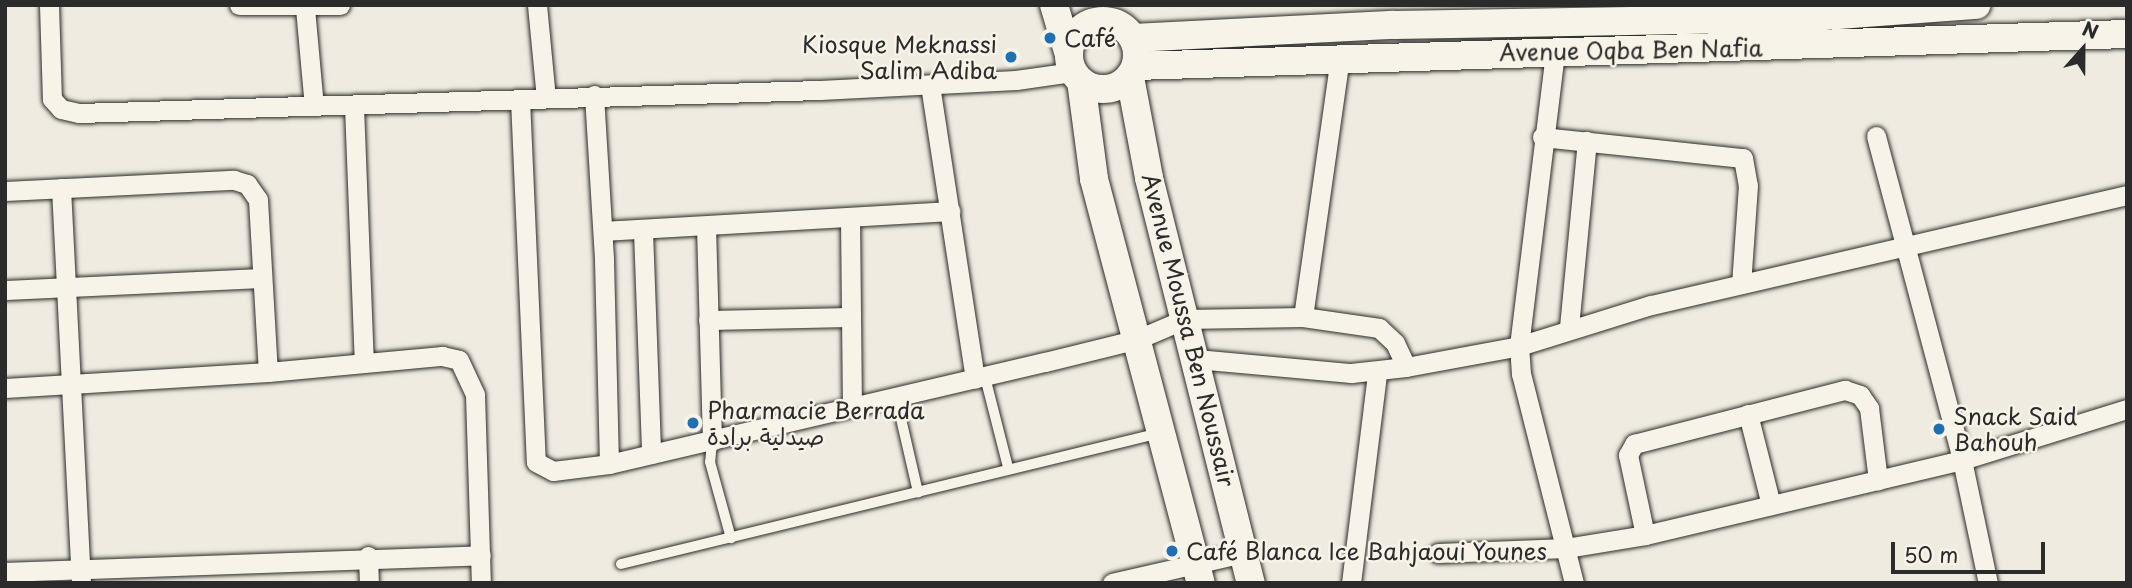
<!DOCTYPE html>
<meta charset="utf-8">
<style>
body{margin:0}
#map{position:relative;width:2132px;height:588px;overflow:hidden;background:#efebe0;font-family:"Playpen Sans","Playpen Sans Arabic",sans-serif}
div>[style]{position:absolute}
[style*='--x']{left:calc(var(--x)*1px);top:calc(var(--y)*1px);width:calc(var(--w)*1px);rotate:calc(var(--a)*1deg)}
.roads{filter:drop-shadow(0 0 2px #2b2b2b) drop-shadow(0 0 2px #2b2b2b)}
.lane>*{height:10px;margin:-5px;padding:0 5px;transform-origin:5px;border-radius:5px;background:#f7f3e8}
.street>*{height:19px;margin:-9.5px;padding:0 9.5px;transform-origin:9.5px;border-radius:9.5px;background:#f7f3e8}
.secondary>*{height:28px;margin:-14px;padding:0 14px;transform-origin:14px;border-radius:14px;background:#f7f3e8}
.secondary>.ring{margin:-14px;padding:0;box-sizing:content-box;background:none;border:28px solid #f7f3e8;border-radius:50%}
.dots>*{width:19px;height:19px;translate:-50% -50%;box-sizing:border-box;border:4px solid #f7f3e8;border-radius:50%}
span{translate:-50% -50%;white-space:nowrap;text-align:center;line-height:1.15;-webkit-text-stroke:5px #f7f3e8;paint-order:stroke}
.poi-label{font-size:23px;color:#2b2b2b}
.left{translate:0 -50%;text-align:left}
.right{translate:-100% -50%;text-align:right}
.street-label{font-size:23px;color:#2b2b2b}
.frame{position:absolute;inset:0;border:7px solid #2b2b2b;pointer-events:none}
.north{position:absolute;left:2048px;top:14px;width:70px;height:70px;-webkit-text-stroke:5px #f7f3e8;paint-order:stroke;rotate:21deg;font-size:19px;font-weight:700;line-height:28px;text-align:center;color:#2b2b2b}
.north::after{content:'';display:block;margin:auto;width:24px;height:32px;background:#2b2b2b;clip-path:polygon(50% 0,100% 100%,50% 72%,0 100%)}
.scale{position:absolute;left:1891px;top:542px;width:154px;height:32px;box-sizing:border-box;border:4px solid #2b2b2b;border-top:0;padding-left:9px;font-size:21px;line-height:24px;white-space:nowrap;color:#2b2b2b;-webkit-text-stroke:5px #f7f3e8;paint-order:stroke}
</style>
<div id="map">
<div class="roads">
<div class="lane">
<i style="--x:985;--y:377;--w:93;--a:75.7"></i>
<i style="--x:896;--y:397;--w:98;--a:77"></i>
<i style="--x:712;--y:441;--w:21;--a:95"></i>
<i style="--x:710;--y:462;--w:79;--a:74.6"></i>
<i style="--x:621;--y:564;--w:555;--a:-13.66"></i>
</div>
<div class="street">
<i style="--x:49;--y:5;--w:94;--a:88.2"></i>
<i style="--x:52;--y:99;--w:13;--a:48"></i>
<i style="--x:61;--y:109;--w:18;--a:13"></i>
<i style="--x:79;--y:113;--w:741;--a:-1.78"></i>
<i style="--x:820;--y:90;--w:196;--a:-2.9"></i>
<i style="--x:1016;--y:80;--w:58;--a:-8"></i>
<i style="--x:239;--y:5;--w:101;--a:0"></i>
<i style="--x:537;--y:5;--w:93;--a:84.5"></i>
<i style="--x:305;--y:8;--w:98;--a:84.8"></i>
<i style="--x:930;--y:85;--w:297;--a:81.3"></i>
<i style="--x:594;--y:95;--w:165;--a:86.5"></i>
<i style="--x:604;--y:260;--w:204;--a:88.6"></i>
<i style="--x:520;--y:99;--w:363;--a:87.5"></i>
<i style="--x:536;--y:462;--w:19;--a:28"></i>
<i style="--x:553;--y:471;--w:56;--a:-7.1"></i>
<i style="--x:609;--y:464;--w:448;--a:-13.2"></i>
<i style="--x:1045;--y:362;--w:96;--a:-13.9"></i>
<i style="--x:1138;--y:339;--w:51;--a:-23.1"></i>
<i style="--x:1185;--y:319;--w:118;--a:-1"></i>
<i style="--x:1303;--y:317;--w:262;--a:-81.9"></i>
<i style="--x:354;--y:106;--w:257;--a:87.8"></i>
<i style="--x:1876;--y:136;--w:335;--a:75.1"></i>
<i style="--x:1962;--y:460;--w:126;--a:78.1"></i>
<i style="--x:1542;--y:137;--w:202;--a:6"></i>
<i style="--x:1743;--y:158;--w:27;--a:80"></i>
<i style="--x:1748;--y:185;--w:99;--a:94"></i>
<i style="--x:61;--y:188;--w:396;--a:87.1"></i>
<i style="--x:5;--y:191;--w:229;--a:-2.8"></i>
<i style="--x:234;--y:180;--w:14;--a:17"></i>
<i style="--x:247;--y:184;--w:19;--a:55"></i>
<i style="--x:258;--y:200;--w:172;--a:86.7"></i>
<i style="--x:850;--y:218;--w:188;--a:89.4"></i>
<i style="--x:706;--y:226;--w:215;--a:88.4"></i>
<i style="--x:603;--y:231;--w:348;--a:-3.3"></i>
<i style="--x:643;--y:231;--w:223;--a:87.9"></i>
<i style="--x:5;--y:290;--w:257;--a:-2.7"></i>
<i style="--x:1303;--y:317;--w:77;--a:8.2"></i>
<i style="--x:1379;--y:328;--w:22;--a:43"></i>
<i style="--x:1395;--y:343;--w:26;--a:65"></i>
<i style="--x:1406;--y:367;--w:115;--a:-10.5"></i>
<i style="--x:1519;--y:346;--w:297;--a:-83"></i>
<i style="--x:708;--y:320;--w:143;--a:-1.2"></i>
<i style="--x:1569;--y:327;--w:187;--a:-84.5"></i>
<i style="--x:1196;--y:359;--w:156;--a:5.2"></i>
<i style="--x:1351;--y:373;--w:55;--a:-6.2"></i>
<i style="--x:5;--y:388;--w:263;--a:-3.5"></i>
<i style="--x:268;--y:372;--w:175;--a:-5.3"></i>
<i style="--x:442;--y:356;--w:17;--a:13"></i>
<i style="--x:459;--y:360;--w:38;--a:65"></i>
<i style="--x:475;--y:395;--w:188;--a:88.2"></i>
<i style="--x:1748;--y:414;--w:94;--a:75.8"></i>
<i style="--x:1645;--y:535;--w:82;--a:-102"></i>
<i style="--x:1628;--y:455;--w:13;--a:-61"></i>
<i style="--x:1634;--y:444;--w:218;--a:-14.4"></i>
<i style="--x:1845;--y:390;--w:16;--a:18"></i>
<i style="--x:1860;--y:395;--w:16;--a:55"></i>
<i style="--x:1869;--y:408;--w:73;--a:82.9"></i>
<i style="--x:1438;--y:553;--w:128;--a:-2.2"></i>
<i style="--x:1566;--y:548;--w:80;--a:-9.3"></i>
<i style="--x:1645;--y:535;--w:326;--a:-13.3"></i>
<i style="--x:1962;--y:460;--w:173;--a:-17.2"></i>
<i style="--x:368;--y:556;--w:27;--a:88"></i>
<i style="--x:5;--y:572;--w:476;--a:-2"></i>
<i style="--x:1112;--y:583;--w:134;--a:-12.9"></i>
<i style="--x:1351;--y:583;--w:211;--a:-82.9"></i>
<i style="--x:1574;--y:583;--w:216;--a:-104.2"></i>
<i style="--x:1521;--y:374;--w:28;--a:-94"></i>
<i style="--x:1519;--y:346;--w:138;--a:-17.3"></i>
<i style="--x:1651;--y:305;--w:489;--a:-13"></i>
</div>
<div class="secondary">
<i style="--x:1054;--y:5;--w:52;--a:73.3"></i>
<i class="ring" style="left:1069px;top:21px;width:40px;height:40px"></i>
<i style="--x:1133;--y:38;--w:261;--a:-2.9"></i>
<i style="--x:1394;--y:25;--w:404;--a:-1"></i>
<i style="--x:1798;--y:18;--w:179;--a:-4.2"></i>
<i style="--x:1136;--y:66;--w:992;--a:-1.85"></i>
<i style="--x:1130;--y:77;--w:103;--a:79.3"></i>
<i style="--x:1149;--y:178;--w:418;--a:75.9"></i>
<i style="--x:1081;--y:81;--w:99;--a:82.4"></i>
<i style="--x:1094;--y:179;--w:418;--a:75.2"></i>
</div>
</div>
<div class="dots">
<i style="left:1050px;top:38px;background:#1f6fb2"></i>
<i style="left:1011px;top:57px;background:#1f6fb2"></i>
<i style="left:693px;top:423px;background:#1f6fb2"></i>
<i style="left:1939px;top:429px;background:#1f6fb2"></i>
<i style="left:1172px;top:551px;background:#1f6fb2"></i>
</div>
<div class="poi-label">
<span class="left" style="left:1064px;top:38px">Café</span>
<span class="right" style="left:997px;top:57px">Kiosque Meknassi<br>Salim Adiba</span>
<span class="left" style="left:707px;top:423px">Pharmacie Berrada<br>صيدلية برادة</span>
<span class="left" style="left:1953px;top:429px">Snack Said<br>Bahouh</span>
<span class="left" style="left:1186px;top:551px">Café Blanca Ice Bahjaoui Younes</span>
</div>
<div class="street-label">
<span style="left:1631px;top:50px;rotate:-1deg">Avenue Oqba Ben Nafia</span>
<span style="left:1189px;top:330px;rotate:76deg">Avenue Moussa Ben Noussair</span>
</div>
<div class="frame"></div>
<div class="north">N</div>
<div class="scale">50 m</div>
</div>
